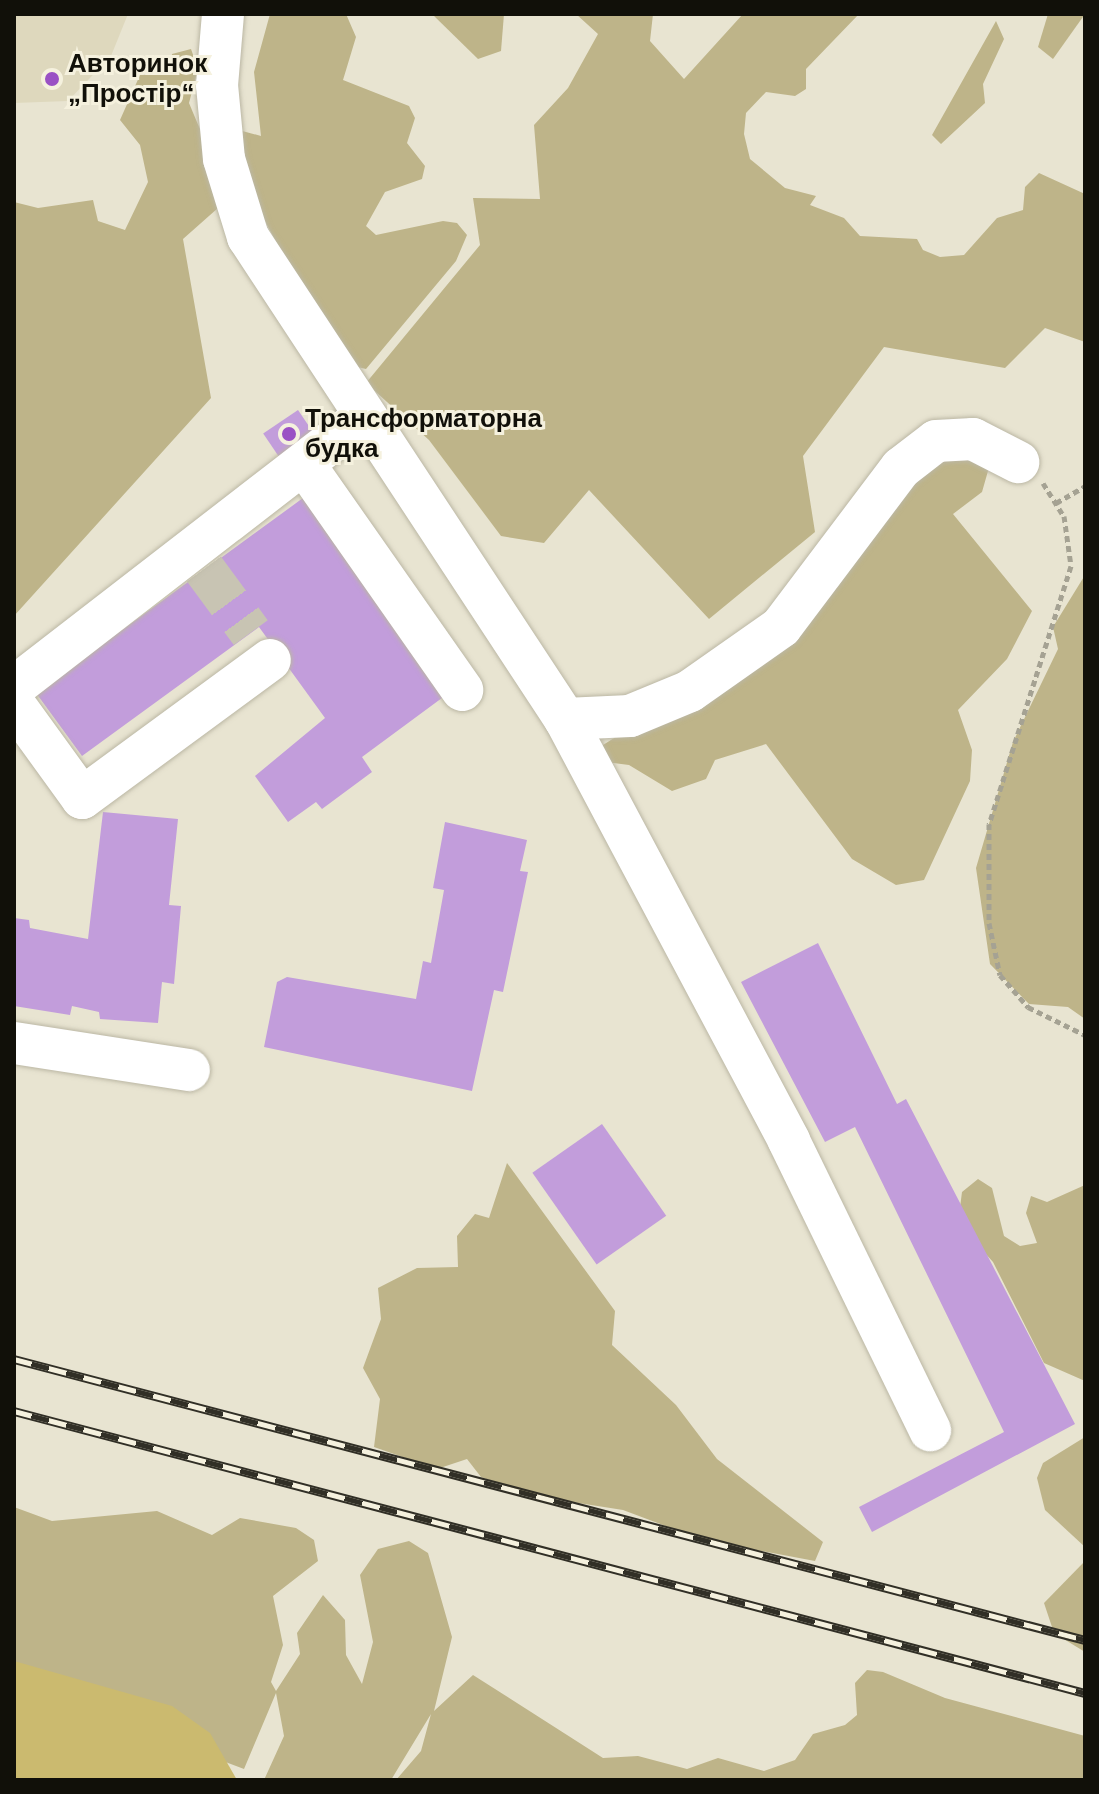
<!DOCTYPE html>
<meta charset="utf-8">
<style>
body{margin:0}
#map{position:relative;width:1099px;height:1794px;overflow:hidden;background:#e8e4d1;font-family:Arial,sans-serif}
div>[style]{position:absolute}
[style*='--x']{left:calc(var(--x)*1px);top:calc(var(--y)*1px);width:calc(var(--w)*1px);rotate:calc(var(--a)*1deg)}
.built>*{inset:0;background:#ded8bd}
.green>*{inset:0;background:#beb489}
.water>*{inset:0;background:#cbba6f}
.building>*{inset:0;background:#c29ddb;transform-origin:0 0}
.minor-tunnel>*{height:42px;margin-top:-21px;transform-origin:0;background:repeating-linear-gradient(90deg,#c8c4b3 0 42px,transparent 0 63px)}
.path>*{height:5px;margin-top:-2.5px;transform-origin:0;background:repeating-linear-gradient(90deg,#a5a293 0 6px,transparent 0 10px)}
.roads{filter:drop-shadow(0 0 2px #bbb7a4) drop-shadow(0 0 2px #bbb7a4)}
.minor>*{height:42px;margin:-21px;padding:0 21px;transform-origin:21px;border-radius:21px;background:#fff}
.rail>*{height:9px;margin-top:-4.5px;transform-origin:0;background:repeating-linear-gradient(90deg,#f5f1de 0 18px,#312f26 0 36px);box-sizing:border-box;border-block:2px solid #312f26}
.dots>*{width:22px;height:22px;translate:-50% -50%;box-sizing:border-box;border:4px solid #f5f1de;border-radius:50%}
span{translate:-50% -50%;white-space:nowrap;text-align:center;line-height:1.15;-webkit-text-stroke:6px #f5f1de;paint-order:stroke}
.poi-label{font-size:26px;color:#111009;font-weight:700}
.left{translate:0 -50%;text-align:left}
.frame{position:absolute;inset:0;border:16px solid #111009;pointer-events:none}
</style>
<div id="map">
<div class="built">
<i style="clip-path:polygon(14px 14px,128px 14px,111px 56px,68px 101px,14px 103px)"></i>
</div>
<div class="green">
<i style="clip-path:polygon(270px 14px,346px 14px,356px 37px,343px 80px,409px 106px,415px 118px,407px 143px,425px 166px,422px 179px,385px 192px,366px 226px,376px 235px,443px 221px,457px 223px,467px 235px,456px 261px,366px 369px,353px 366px,305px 297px,233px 160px,235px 129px,261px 136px,254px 72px)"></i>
<i style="clip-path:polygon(432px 14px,504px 14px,501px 51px,478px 59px)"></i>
<i style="clip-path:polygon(576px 14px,653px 14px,650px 41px,684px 79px,743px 14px,859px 14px,806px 69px,806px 89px,795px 96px,766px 92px,746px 113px,744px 134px,750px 159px,785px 188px,816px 196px,810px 205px,844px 218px,860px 236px,917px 239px,923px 250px,940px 257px,964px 255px,997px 218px,1023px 210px,1025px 187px,1039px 173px,1085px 194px,1085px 342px,1045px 328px,1005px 368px,884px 347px,803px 456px,815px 532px,709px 619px,589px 490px,544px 543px,501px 536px,429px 440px,366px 383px,480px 245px,473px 198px,540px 199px,534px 125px,568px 88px,598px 34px)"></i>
<i style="clip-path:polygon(1048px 14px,1085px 14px,1053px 59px,1038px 47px)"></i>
<i style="clip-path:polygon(996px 21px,1004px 39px,983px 84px,985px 103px,941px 144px,932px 135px)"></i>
<i style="clip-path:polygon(191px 49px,198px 69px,189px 103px,215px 165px,218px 208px,183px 239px,211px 398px,14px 616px,14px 202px,38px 208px,93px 200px,98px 221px,125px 230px,148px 182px,140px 145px,120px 120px,140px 75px,170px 75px,172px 54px)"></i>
<i style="clip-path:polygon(910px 457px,992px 457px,982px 492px,953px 514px,1032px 611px,1007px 659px,958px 710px,972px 750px,970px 781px,924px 880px,896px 885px,852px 859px,766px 744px,715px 760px,706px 779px,672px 791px,629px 765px,598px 761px,603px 745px,761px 645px)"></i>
<i style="clip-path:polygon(1085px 575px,1085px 1019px,1068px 1007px,1029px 1004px,990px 964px,976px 868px,1013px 742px,1058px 649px,1053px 627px)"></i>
<i style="clip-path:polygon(507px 1163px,615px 1311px,612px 1345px,676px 1405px,717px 1459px,823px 1542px,815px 1561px,703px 1540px,623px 1510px,534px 1496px,481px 1477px,467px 1459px,437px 1469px,374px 1447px,380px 1399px,363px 1368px,381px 1319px,378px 1288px,417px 1268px,458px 1267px,457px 1236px,475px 1214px,489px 1218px)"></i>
<i style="clip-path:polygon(978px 1179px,992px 1188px,1004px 1236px,1020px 1246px,1037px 1243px,1026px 1213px,1031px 1196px,1047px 1202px,1085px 1185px,1085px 1381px,1044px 1363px,993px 1262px,958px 1223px,962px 1192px)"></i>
<i style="clip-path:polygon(1085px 1437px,1085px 1547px,1045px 1510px,1037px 1478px,1043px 1463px)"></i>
<i style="clip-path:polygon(14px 1507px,52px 1521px,157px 1511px,212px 1535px,240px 1518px,296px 1528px,314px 1540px,318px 1561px,273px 1596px,283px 1645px,271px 1682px,276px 1691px,300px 1654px,297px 1633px,323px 1595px,345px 1620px,346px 1655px,362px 1684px,373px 1642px,360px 1575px,378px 1549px,409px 1541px,428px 1553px,452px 1637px,434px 1711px,473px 1675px,603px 1758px,638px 1756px,687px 1769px,718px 1758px,764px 1771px,795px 1760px,813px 1734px,845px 1725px,857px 1715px,855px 1683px,867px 1670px,883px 1672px,945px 1698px,1085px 1736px,1085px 1780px,396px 1780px,421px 1751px,431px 1714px,391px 1780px,264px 1780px,284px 1736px,276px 1693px,244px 1769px,14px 1682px)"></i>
<i style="clip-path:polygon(1085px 1561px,1085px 1652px,1054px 1633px,1044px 1603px)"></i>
</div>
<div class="water">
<i style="clip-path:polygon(14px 1661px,172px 1706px,210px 1733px,237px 1780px,14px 1780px)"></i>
</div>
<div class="building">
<i style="left:298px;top:410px;width:30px;height:42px;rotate:56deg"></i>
<i style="clip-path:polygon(303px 498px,446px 695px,362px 757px,372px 772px,322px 809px,316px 802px,288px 822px,255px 776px,325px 718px,259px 627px,82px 756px,36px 693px)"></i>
<i style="clip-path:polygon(103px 812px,178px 819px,169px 905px,181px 906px,174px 984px,162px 982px,158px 1023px,100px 1019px,99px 1012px,72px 1006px,70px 1015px,14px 1006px,14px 918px,29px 920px,30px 928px,88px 939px)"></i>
<i style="clip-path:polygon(445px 822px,527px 840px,520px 871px,528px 872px,503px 992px,494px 990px,472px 1091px,264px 1047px,277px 982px,287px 977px,416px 999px,423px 961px,431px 963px,444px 890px,433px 888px)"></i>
<i style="clip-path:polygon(818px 943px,897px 1104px,906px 1099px,1075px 1424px,872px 1532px,859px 1507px,1004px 1432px,855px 1127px,825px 1142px,741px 982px)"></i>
<i style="left:602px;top:1124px;width:112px;height:85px;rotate:55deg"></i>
</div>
<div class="minor-tunnel">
<i style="--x:204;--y:569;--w:79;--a:53.7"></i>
</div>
<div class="path">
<i style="--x:1043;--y:483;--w:39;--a:58"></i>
<i style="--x:1064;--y:516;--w:50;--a:82"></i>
<i style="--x:1071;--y:566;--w:271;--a:107.6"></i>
<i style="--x:989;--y:824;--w:99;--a:90"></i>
<i style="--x:989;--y:923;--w:53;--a:78.1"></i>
<i style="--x:1000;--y:975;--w:43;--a:48.8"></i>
<i style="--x:1028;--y:1007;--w:64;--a:26.2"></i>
<i style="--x:1056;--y:503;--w:34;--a:-30"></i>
</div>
<div class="roads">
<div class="minor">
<i style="--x:223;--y:14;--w:71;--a:94.8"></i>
<i style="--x:217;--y:85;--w:74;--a:84.6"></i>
<i style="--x:224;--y:159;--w:82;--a:72.9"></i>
<i style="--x:248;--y:237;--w:577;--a:56.67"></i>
<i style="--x:565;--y:719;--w:478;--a:62"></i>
<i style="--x:789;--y:1141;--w:322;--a:64"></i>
<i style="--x:304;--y:464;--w:276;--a:55"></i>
<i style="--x:14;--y:687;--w:443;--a:-37.7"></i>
<i style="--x:14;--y:704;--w:116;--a:54.1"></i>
<i style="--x:82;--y:798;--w:233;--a:-36.3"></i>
<i style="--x:565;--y:719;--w:65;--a:-2.6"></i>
<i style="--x:630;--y:716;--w:65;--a:-22.6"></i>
<i style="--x:690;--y:691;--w:111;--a:-35.1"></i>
<i style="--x:781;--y:627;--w:199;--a:-53"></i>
<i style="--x:901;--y:468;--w:44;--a:-37.6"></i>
<i style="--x:936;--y:441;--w:37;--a:-3"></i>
<i style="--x:973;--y:439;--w:51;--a:27.1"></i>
<i style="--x:14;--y:1043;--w:177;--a:8.8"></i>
</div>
</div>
<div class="rail">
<i style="--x:14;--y:1359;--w:1107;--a:14.7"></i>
<i style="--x:14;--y:1411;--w:1108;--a:14.75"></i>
</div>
<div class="dots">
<i style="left:52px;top:79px;background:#9a51c4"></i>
<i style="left:289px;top:434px;background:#9a51c4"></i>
</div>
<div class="poi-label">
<span class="left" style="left:68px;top:79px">Авторинок<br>„Простір“</span>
<span class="left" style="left:305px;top:434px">Трансформаторна<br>будка</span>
</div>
<div class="frame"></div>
</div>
